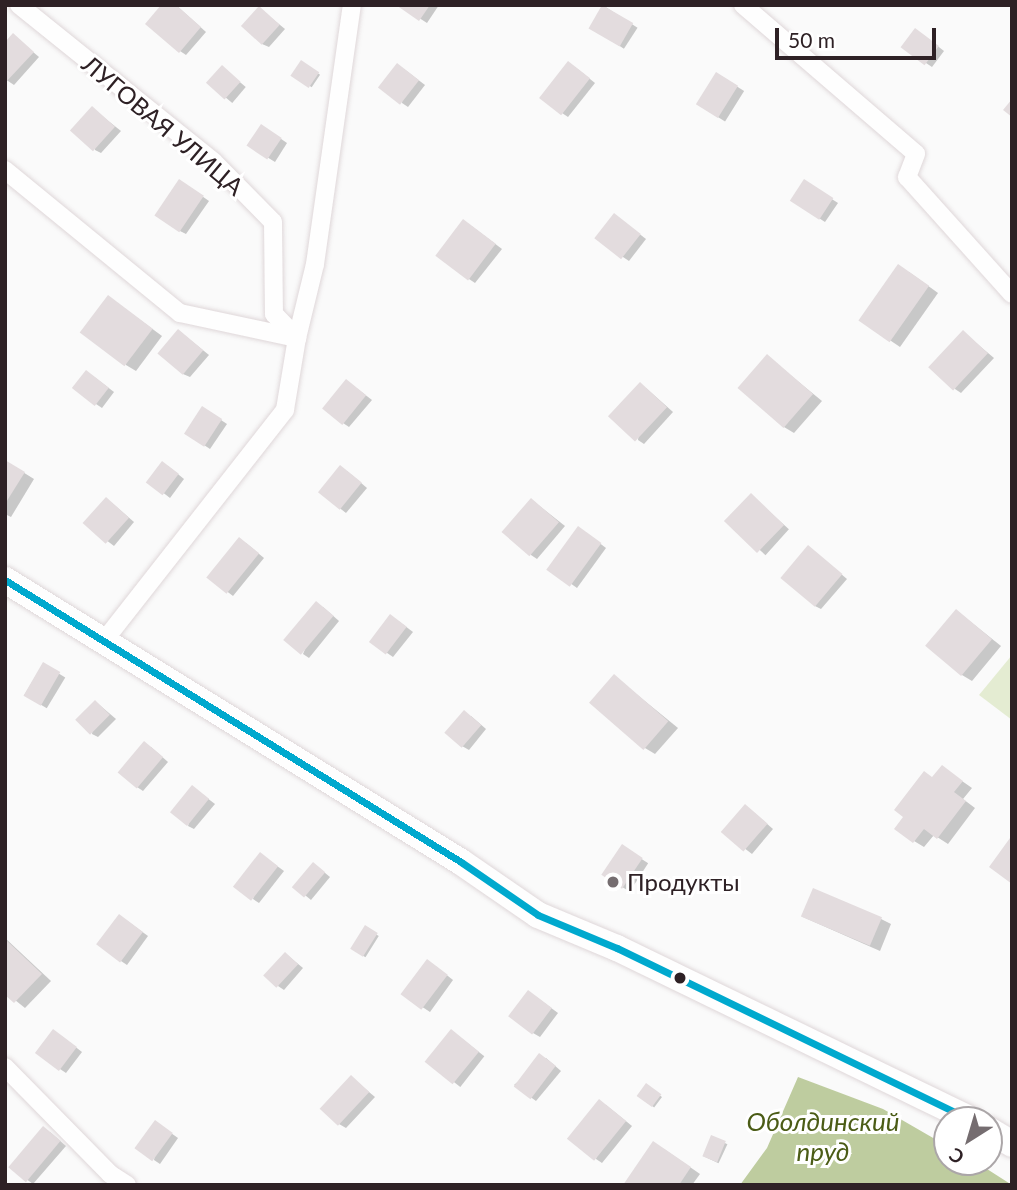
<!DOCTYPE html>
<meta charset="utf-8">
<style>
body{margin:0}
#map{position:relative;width:1017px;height:1190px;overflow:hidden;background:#fafafa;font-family:Lato,sans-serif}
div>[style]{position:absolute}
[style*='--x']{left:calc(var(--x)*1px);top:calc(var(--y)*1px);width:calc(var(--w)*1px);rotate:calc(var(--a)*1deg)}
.green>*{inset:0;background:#e4ecd2}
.water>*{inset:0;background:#becc9f}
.shadow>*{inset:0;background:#0003;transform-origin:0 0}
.building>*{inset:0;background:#e3dcde;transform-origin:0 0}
.roads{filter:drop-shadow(0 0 2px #dfd7d9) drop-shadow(0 0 2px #dfd7d9)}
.street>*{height:18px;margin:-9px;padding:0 9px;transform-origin:9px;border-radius:9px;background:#fefefe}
.secondary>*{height:26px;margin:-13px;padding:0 13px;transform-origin:13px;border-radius:13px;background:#fefefe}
.bus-1>*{height:7px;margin:-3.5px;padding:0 3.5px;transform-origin:3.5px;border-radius:3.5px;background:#00a9ce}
.dots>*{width:19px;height:19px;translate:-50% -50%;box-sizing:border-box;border:4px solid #fff;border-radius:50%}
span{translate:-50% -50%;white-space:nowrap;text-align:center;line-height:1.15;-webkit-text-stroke:6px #fff;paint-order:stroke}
.street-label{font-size:24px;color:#2e2125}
.poi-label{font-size:24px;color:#2e2125}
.left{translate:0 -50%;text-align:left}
.water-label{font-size:26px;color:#4b5c16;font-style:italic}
.frame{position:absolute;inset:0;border:7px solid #2e2125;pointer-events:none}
.north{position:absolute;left:933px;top:1106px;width:70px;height:70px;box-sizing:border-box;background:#fff;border:2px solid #aba6a8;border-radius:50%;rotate:217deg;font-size:19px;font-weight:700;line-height:28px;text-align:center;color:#2e2125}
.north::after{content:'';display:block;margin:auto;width:24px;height:32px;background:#756d70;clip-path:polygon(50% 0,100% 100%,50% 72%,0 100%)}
.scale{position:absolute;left:775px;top:28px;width:161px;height:32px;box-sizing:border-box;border:4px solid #2e2125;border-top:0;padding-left:9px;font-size:21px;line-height:24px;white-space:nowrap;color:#2e2125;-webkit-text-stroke:5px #fff;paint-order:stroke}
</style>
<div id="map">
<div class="green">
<i style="clip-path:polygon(1012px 655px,1012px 720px,979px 695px)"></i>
</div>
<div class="water">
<i style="clip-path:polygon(798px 1077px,883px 1109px,947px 1146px,947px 1162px,976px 1162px,1012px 1185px,740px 1185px,767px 1148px)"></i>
</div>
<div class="shadow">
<i style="clip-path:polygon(176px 5px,206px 32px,186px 55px,180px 51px)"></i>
<i style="clip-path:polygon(399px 5px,439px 5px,427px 23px)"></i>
<i style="left:604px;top:6px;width:40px;height:25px;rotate:33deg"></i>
<i style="clip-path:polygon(259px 8px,285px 29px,269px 47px,262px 44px)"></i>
<i style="clip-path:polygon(922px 34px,944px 51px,932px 67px,926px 63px)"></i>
<i style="clip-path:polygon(13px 35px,39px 57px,14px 85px,5px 79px)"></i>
<i style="left:301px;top:62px;width:23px;height:15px;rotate:34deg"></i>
<i style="left:222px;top:67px;width:31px;height:21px;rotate:40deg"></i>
<i style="clip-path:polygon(575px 67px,595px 83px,568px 117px,562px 113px)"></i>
<i style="clip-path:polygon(404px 69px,425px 85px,408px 107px,402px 103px)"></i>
<i style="left:717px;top:74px;width:32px;height:36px;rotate:32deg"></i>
<i style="clip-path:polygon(92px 108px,121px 131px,101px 153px,95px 150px)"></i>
<i style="clip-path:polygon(268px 130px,287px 143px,275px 162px,249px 146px)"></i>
<i style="clip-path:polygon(186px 185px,209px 201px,186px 234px,180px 231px)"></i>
<i style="clip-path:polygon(810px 185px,838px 203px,825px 222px,791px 200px)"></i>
<i style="clip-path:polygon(620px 219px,646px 239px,629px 261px,623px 257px)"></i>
<i style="clip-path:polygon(470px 225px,502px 249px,475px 283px,469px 279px)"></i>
<i style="clip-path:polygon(909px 272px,938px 293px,900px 347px,860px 320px)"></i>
<i style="clip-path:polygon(109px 297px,162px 336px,136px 371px,126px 365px)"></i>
<i style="clip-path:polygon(179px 331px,209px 355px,190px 377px,183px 374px)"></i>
<i style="clip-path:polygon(963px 332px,994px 358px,961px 393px,955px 389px)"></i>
<i style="clip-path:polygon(767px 356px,822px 401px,794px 433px,784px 427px)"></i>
<i style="clip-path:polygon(93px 376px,114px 392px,102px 408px,96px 404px)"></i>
<i style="clip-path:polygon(347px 381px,372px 400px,349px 427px,343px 423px)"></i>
<i style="clip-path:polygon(646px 388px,673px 412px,644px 444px,638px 440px)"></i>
<i style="clip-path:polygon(209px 412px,227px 424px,210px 449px,204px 445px)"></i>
<i style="clip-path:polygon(5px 461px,34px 479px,11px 517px,5px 514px)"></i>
<i style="clip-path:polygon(168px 466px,184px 479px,170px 498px,148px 481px)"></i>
<i style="clip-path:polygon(347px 471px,367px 488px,346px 513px,319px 492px)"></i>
<i style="left:751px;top:495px;width:51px;height:35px;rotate:42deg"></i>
<i style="clip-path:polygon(532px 500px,565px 526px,537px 559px,531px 555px)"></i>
<i style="clip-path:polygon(112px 503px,134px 522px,114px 546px,85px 524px)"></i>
<i style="clip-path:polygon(585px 532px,606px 548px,577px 588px,549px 568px)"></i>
<i style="clip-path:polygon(246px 543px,264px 558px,233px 596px,208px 577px)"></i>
<i style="clip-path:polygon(809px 547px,847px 579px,821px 609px,815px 606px)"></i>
<i style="clip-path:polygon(323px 607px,339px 621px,309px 658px,303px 654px)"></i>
<i style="clip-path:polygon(957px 611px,1001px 646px,972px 681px,962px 675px)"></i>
<i style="clip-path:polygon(397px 620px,413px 632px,393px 657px,371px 642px)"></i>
<i style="left:43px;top:664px;width:26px;height:36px;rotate:31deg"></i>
<i style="clip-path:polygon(614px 676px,678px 728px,655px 754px,645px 748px)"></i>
<i style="clip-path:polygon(96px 702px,116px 719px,98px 737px,92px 734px)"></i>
<i style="clip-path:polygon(471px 716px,486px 729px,469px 750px,462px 746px)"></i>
<i style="clip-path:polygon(151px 747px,168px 762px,143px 791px,137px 787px)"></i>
<i style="clip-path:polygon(942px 767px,972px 788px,963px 799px,975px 808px,948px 844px,934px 835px,924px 847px,914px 841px,934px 778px)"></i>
<i style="clip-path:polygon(198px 791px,215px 804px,194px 829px,188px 826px)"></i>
<i style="clip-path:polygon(751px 810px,773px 829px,752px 854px,723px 832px)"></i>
<i style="left:623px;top:847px;width:30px;height:34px;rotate:33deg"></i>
<i style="clip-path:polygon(266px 858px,284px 871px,259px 903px,253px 899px)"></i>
<i style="clip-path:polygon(319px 868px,330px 877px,311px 900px,294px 886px)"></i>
<i style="clip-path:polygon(803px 917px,881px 919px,891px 924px,880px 951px)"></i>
<i style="clip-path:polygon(126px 920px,148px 936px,127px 965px,121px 961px)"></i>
<i style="left:366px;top:928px;width:15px;height:25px;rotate:32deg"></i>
<i style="clip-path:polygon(5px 938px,51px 981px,25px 1008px,5px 992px)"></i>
<i style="clip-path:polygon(286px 954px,303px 968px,284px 990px,278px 986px)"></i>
<i style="clip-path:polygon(434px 965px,453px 980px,430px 1012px,404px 995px)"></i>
<i style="clip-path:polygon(535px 996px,558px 1013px,540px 1037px,533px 1033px)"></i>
<i style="left:452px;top:1031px;width:41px;height:39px;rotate:38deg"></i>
<i style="clip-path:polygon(60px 1035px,82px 1052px,66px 1073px,60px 1069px)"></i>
<i style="clip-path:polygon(546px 1058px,561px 1071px,536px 1101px,514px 1085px)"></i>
<i style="clip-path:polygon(351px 1077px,375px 1097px,346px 1128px,339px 1124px)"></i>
<i style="left:646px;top:1085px;width:20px;height:13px;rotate:37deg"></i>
<i style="clip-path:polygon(606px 1105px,632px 1126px,602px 1163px,596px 1159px)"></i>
<i style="clip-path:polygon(161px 1126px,178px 1138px,160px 1164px,154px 1160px)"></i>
<i style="clip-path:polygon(50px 1132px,66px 1146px,33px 1184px,10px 1167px)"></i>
<i style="left:712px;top:1137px;width:17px;height:21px;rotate:25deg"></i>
<i style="clip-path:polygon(664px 1149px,700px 1174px,692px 1185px,626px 1185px)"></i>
</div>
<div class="building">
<i style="clip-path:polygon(161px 5px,176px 5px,201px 27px,179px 53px,145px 24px)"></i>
<i style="clip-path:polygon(396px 5px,430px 5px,419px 21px)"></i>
<i style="left:602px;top:5px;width:36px;height:27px;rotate:30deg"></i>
<i style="left:259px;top:6px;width:28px;height:27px;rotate:42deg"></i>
<i style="left:915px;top:28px;width:30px;height:24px;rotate:37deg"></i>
<i style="clip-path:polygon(13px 33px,34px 52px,5px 83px,5px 42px)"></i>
<i style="left:301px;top:60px;width:22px;height:19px;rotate:34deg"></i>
<i style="left:568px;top:61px;width:28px;height:47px;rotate:38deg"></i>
<i style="left:397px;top:63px;width:28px;height:31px;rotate:38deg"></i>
<i style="left:222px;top:65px;width:25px;height:24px;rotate:42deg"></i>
<i style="left:716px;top:72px;width:26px;height:38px;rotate:32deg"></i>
<i style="clip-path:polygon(1012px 99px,1012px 117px,1003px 110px)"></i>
<i style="left:92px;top:106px;width:31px;height:33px;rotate:42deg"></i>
<i style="left:261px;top:124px;width:25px;height:26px;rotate:34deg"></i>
<i style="left:179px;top:179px;width:30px;height:44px;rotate:34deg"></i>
<i style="left:804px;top:179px;width:35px;height:26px;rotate:33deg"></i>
<i style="left:614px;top:213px;width:34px;height:32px;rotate:38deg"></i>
<i style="left:463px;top:219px;width:41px;height:46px;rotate:37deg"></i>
<i style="left:898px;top:264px;width:38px;height:69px;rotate:35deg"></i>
<i style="left:108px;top:295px;width:56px;height:47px;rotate:37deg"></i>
<i style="left:178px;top:329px;width:33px;height:32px;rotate:40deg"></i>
<i style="left:963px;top:330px;width:34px;height:51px;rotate:43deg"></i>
<i style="left:767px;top:354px;width:61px;height:45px;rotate:41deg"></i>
<i style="left:86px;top:370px;width:29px;height:23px;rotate:38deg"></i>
<i style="left:346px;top:379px;width:26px;height:38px;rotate:39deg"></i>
<i style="left:640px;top:382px;width:37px;height:47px;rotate:43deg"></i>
<i style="left:202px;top:406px;width:24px;height:33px;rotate:33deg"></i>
<i style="clip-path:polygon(5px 460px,25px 472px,5px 504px)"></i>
<i style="left:162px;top:461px;width:21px;height:27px;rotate:37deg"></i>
<i style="left:340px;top:465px;width:28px;height:35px;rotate:39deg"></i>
<i style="left:751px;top:493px;width:46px;height:39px;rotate:44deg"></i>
<i style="left:106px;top:497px;width:31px;height:35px;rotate:42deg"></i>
<i style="left:531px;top:498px;width:37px;height:45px;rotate:41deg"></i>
<i style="left:578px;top:526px;width:29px;height:54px;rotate:36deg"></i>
<i style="left:239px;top:537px;width:26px;height:52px;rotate:39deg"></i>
<i style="left:808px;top:545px;width:45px;height:43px;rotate:40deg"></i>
<i style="left:316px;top:601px;width:23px;height:51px;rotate:40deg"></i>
<i style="left:956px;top:609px;width:47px;height:48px;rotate:40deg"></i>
<i style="left:390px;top:614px;width:21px;height:35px;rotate:37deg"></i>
<i style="left:43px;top:662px;width:20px;height:39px;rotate:30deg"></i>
<i style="left:614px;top:674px;width:72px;height:38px;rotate:41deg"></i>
<i style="left:95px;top:700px;width:21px;height:28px;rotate:45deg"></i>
<i style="left:464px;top:710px;width:23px;height:30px;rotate:41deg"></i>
<i style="left:144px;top:741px;width:25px;height:41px;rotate:40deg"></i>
<i style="clip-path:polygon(942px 765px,963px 781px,954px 792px,966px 801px,937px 839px,924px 829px,913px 843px,894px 829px,903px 817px,894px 810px,924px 771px,932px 777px)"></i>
<i style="left:192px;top:785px;width:22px;height:35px;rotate:39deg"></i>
<i style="left:745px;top:804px;width:30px;height:37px;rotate:41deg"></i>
<i style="clip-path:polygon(1010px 838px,1012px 840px,1012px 884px,989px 867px)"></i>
<i style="left:622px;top:844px;width:25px;height:37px;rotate:34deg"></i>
<i style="left:260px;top:852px;width:23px;height:44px;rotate:38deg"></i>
<i style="left:313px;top:862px;width:16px;height:33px;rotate:40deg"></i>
<i style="left:813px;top:888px;width:75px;height:31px;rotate:23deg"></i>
<i style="left:119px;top:914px;width:30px;height:38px;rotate:37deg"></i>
<i style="left:365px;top:925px;width:15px;height:28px;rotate:32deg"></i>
<i style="clip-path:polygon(5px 939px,42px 974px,14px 1003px,5px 995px)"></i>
<i style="left:285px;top:952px;width:18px;height:32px;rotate:43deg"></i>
<i style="left:427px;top:959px;width:26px;height:44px;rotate:37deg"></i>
<i style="left:528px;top:990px;width:30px;height:33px;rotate:37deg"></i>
<i style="left:53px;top:1029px;width:30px;height:30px;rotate:37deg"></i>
<i style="left:451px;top:1029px;width:36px;height:42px;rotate:39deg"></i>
<i style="left:539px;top:1053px;width:21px;height:42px;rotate:37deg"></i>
<i style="left:351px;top:1075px;width:25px;height:46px;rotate:43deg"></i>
<i style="left:646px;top:1083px;width:19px;height:16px;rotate:36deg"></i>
<i style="left:599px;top:1099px;width:35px;height:51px;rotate:39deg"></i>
<i style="left:155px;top:1120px;width:22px;height:35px;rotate:36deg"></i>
<i style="left:43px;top:1126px;width:23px;height:54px;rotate:40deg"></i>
<i style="left:711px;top:1135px;width:16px;height:23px;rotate:22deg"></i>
<i style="clip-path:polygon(653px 1141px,691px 1167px,679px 1185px,623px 1185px)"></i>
</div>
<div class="roads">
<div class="street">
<i style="--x:19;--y:5;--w:250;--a:38.8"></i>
<i style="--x:214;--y:162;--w:84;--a:45.5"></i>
<i style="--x:273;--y:222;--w:92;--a:89.4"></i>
<i style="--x:274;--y:314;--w:33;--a:46"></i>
<i style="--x:297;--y:338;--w:73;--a:99.5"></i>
<i style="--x:285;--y:410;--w:296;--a:128.1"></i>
<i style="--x:743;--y:5;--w:228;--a:40.7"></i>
<i style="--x:916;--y:154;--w:25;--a:111"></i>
<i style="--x:907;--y:177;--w:157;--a:48.1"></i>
<i style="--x:5;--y:170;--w:226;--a:39.3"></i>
<i style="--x:180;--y:313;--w:120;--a:12.1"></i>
<i style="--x:297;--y:338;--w:76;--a:-76.3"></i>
<i style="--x:315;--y:264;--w:262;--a:-81.9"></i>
<i style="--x:5;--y:1067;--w:150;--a:45.5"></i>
<i style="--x:110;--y:1174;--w:20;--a:33"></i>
</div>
<div class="secondary">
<i style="--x:5;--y:580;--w:536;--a:31.73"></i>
<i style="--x:461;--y:862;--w:93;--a:34.5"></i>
<i style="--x:538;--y:915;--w:86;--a:22.7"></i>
<i style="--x:617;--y:948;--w:394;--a:25.9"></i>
<i style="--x:989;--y:1130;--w:27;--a:31"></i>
</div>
</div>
<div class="bus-1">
<i style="--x:5;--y:580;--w:536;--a:31.73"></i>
<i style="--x:461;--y:862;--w:93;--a:34.5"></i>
<i style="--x:538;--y:915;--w:86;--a:22.7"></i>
<i style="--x:617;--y:948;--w:394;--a:25.9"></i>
</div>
<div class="dots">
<i style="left:613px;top:882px;background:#756d70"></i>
<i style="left:680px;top:978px;background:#2e2125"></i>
</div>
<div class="street-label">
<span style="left:163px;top:125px;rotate:40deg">ЛУГОВАЯ УЛИЦА</span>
</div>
<div class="poi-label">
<span class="left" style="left:627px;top:882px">Продукты</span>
</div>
<div class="water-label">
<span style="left:823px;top:1137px">Оболдинский<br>пруд</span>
</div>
<div class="frame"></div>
<div class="north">С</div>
<div class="scale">50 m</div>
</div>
